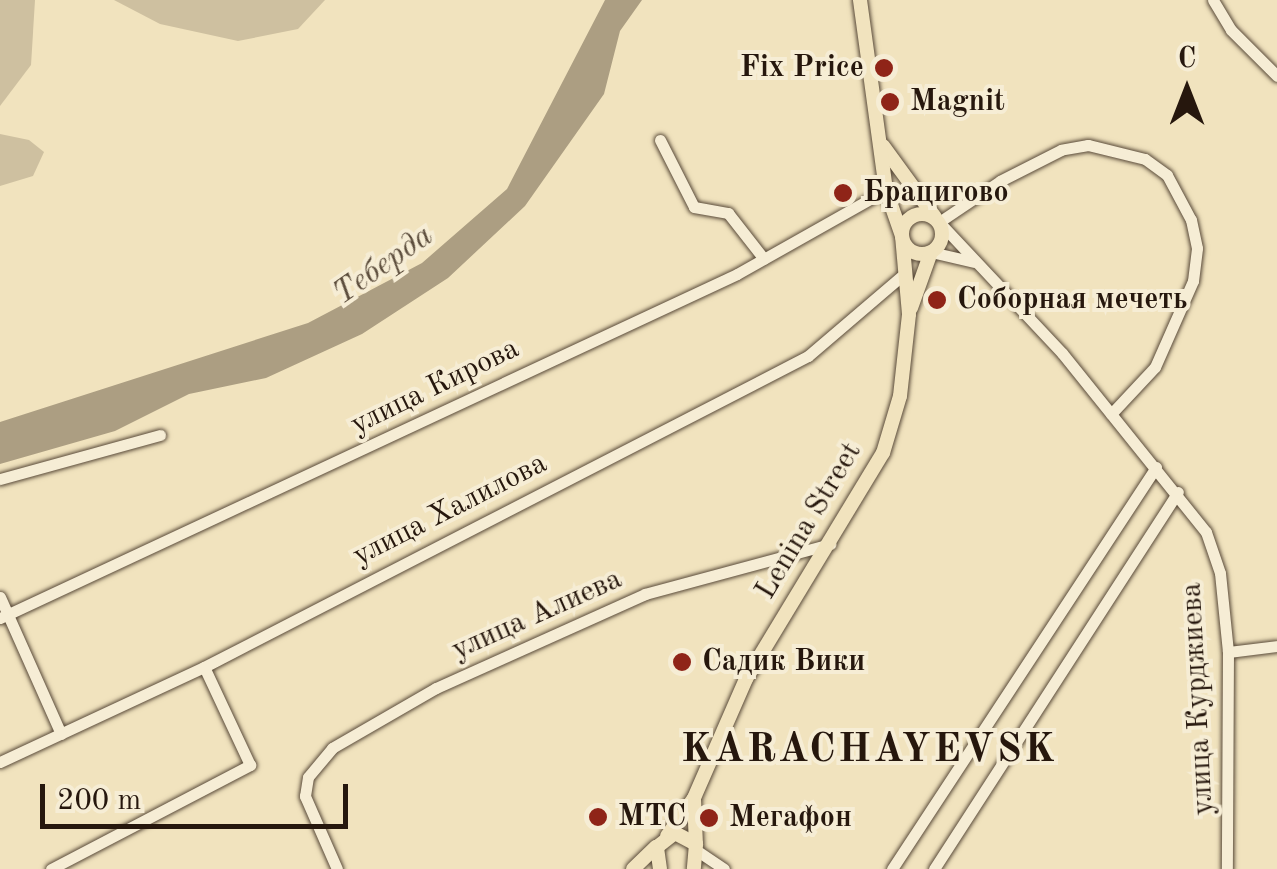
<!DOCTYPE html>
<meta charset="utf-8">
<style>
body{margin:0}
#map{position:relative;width:1277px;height:869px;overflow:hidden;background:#f1e3be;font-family:"Old Standard TT",serif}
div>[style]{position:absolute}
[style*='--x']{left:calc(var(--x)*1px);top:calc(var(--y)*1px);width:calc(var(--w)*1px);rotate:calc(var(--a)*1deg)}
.green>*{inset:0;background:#cec0a0}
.water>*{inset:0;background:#ac9e82}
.roads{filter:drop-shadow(0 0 2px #594a39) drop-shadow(0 0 2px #594a39)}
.minor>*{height:11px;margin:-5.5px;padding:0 5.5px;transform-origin:5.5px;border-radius:5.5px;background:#f6edd5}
.major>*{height:14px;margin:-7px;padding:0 7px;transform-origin:7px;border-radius:7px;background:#f1e3be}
.major>.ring{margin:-7px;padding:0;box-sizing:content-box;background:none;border:14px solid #f1e3be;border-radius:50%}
.dots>*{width:28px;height:28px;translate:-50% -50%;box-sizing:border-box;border:5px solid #f6edd5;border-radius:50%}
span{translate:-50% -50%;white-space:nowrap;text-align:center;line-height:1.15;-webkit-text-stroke:8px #f6edd5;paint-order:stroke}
.poi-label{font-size:30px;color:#26170d;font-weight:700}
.right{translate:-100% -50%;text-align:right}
.left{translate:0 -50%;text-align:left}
.street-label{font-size:30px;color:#26170d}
.water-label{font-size:32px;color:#5c4d3c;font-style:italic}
.district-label{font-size:40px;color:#26170d;font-weight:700;letter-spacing:2.5px}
.north{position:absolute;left:1137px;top:40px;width:100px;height:100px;-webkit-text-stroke:8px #f6edd5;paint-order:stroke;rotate:0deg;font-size:28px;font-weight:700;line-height:40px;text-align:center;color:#26170d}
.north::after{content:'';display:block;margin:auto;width:35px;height:45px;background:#26170d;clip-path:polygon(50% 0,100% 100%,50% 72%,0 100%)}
.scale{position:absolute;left:40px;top:784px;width:308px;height:45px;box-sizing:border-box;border:5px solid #26170d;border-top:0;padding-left:12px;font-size:30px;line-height:35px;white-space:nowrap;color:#26170d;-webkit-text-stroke:8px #f6edd5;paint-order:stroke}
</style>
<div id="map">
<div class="green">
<i style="clip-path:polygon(0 0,35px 0,31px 65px,0 106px)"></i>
<i style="clip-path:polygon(114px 0,325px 0,298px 29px,238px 41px,160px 24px)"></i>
<i style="clip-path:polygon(0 134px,29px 140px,44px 152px,33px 176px,0 186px)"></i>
</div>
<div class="water">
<i style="clip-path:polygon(605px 0,642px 0,620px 31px,604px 94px,525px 206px,448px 278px,362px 334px,266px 378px,189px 394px,115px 431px,0 464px,0 422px,308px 323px,422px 263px,507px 189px)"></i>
</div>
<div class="roads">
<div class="minor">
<i style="--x:1213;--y:0;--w:35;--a:59"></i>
<i style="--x:1231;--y:30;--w:65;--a:45"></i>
<i style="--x:660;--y:140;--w:75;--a:63.1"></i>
<i style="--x:694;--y:207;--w:35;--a:10"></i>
<i style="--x:728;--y:213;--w:58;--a:52"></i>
<i style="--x:931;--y:252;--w:44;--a:13.1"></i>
<i style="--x:1111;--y:414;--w:64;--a:-46.9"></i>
<i style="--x:1155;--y:367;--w:94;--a:-66.2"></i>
<i style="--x:1193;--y:281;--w:33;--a:-83"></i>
<i style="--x:1197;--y:248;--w:29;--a:-102"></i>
<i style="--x:1191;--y:220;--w:51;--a:-118.1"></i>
<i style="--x:1167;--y:175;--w:27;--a:-144"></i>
<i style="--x:1145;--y:159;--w:59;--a:-166.2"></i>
<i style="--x:1088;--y:145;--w:27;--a:170"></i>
<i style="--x:1061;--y:150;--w:68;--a:153.1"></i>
<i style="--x:1000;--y:181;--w:73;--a:146.1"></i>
<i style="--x:939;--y:222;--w:180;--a:46.8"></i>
<i style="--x:1062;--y:353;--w:230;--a:51.2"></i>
<i style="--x:1206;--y:532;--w:43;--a:71.1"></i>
<i style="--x:1220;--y:573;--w:79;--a:84.2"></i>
<i style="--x:1228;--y:652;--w:217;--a:90.3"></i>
<i style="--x:0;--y:479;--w:166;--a:-15.4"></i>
<i style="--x:0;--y:597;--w:150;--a:66"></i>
<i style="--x:0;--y:618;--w:813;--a:-25.02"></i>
<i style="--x:737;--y:274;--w:171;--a:-29.4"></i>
<i style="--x:1228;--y:652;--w:49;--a:-7"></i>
<i style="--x:0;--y:762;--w:225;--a:-25"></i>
<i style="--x:204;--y:667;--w:679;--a:-27.24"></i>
<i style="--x:808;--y:356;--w:126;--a:-40.5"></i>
<i style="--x:699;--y:852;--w:30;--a:34"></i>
<i style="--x:51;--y:869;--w:225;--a:-27.6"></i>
<i style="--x:250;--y:765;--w:108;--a:-115.1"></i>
<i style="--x:337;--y:869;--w:80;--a:-113.7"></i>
<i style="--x:305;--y:796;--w:19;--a:-81"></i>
<i style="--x:308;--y:777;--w:38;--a:-50"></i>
<i style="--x:332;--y:748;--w:120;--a:-30"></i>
<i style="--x:436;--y:688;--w:229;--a:-24.2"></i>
<i style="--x:645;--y:594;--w:192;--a:-15.1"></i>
<i style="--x:892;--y:869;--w:481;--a:-56.7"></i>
<i style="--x:934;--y:869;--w:449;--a:-57.1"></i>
</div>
<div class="major">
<i style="--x:883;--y:146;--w:88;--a:53.8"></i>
<i class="ring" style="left:902px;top:214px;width:26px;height:26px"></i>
<i style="--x:911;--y:308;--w:59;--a:-70.3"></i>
<i style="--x:694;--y:799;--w:45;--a:87.5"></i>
<i style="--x:667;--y:836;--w:47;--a:-54.6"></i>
<i style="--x:694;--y:798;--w:130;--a:-66.4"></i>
<i style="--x:746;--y:679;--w:264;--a:-58.8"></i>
<i style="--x:883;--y:453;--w:59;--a:-73.4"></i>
<i style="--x:900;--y:396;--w:82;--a:-83.7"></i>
<i style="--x:909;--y:314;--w:78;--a:-95.1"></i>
<i style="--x:902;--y:236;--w:49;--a:-109.2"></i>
<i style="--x:886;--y:190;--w:192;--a:-97.8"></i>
<i style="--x:633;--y:869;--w:32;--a:-44"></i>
<i style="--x:660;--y:869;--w:22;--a:-98"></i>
<i style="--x:657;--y:847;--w:23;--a:-38"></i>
<i style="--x:675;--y:833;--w:24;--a:28"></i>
<i style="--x:696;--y:844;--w:25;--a:95"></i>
</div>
</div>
<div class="dots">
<i style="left:884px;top:68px;background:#8f2418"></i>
<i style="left:890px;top:102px;background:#8f2418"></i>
<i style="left:843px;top:193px;background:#8f2418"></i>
<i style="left:937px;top:300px;background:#8f2418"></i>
<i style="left:682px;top:662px;background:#8f2418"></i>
<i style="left:598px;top:817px;background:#8f2418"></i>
<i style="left:709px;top:818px;background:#8f2418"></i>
</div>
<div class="poi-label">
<span class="right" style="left:864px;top:68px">Fix Price</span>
<span class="left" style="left:910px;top:102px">Magnit</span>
<span class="left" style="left:863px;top:193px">Брацигово</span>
<span class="left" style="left:957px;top:300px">Соборная мечеть</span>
<span class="left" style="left:702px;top:662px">Садик Вики</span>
<span class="left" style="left:618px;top:817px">МТС</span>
<span class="left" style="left:729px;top:818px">Мегафон</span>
</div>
<div class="street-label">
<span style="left:435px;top:387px;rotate:-26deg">улица Кирова</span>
<span style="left:450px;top:510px;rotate:-27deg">улица Халилова</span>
<span style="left:809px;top:521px;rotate:-59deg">Lenina Street</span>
<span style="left:537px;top:615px;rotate:-24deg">улица Алиева</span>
<span style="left:1198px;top:699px;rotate:-93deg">улица Курджиева</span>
</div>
<div class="water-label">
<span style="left:384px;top:266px;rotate:-35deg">Теберда</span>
</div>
<div class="district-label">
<span style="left:869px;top:751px">KARACHAYEVSK</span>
</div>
<div class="north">С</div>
<div class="scale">200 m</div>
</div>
